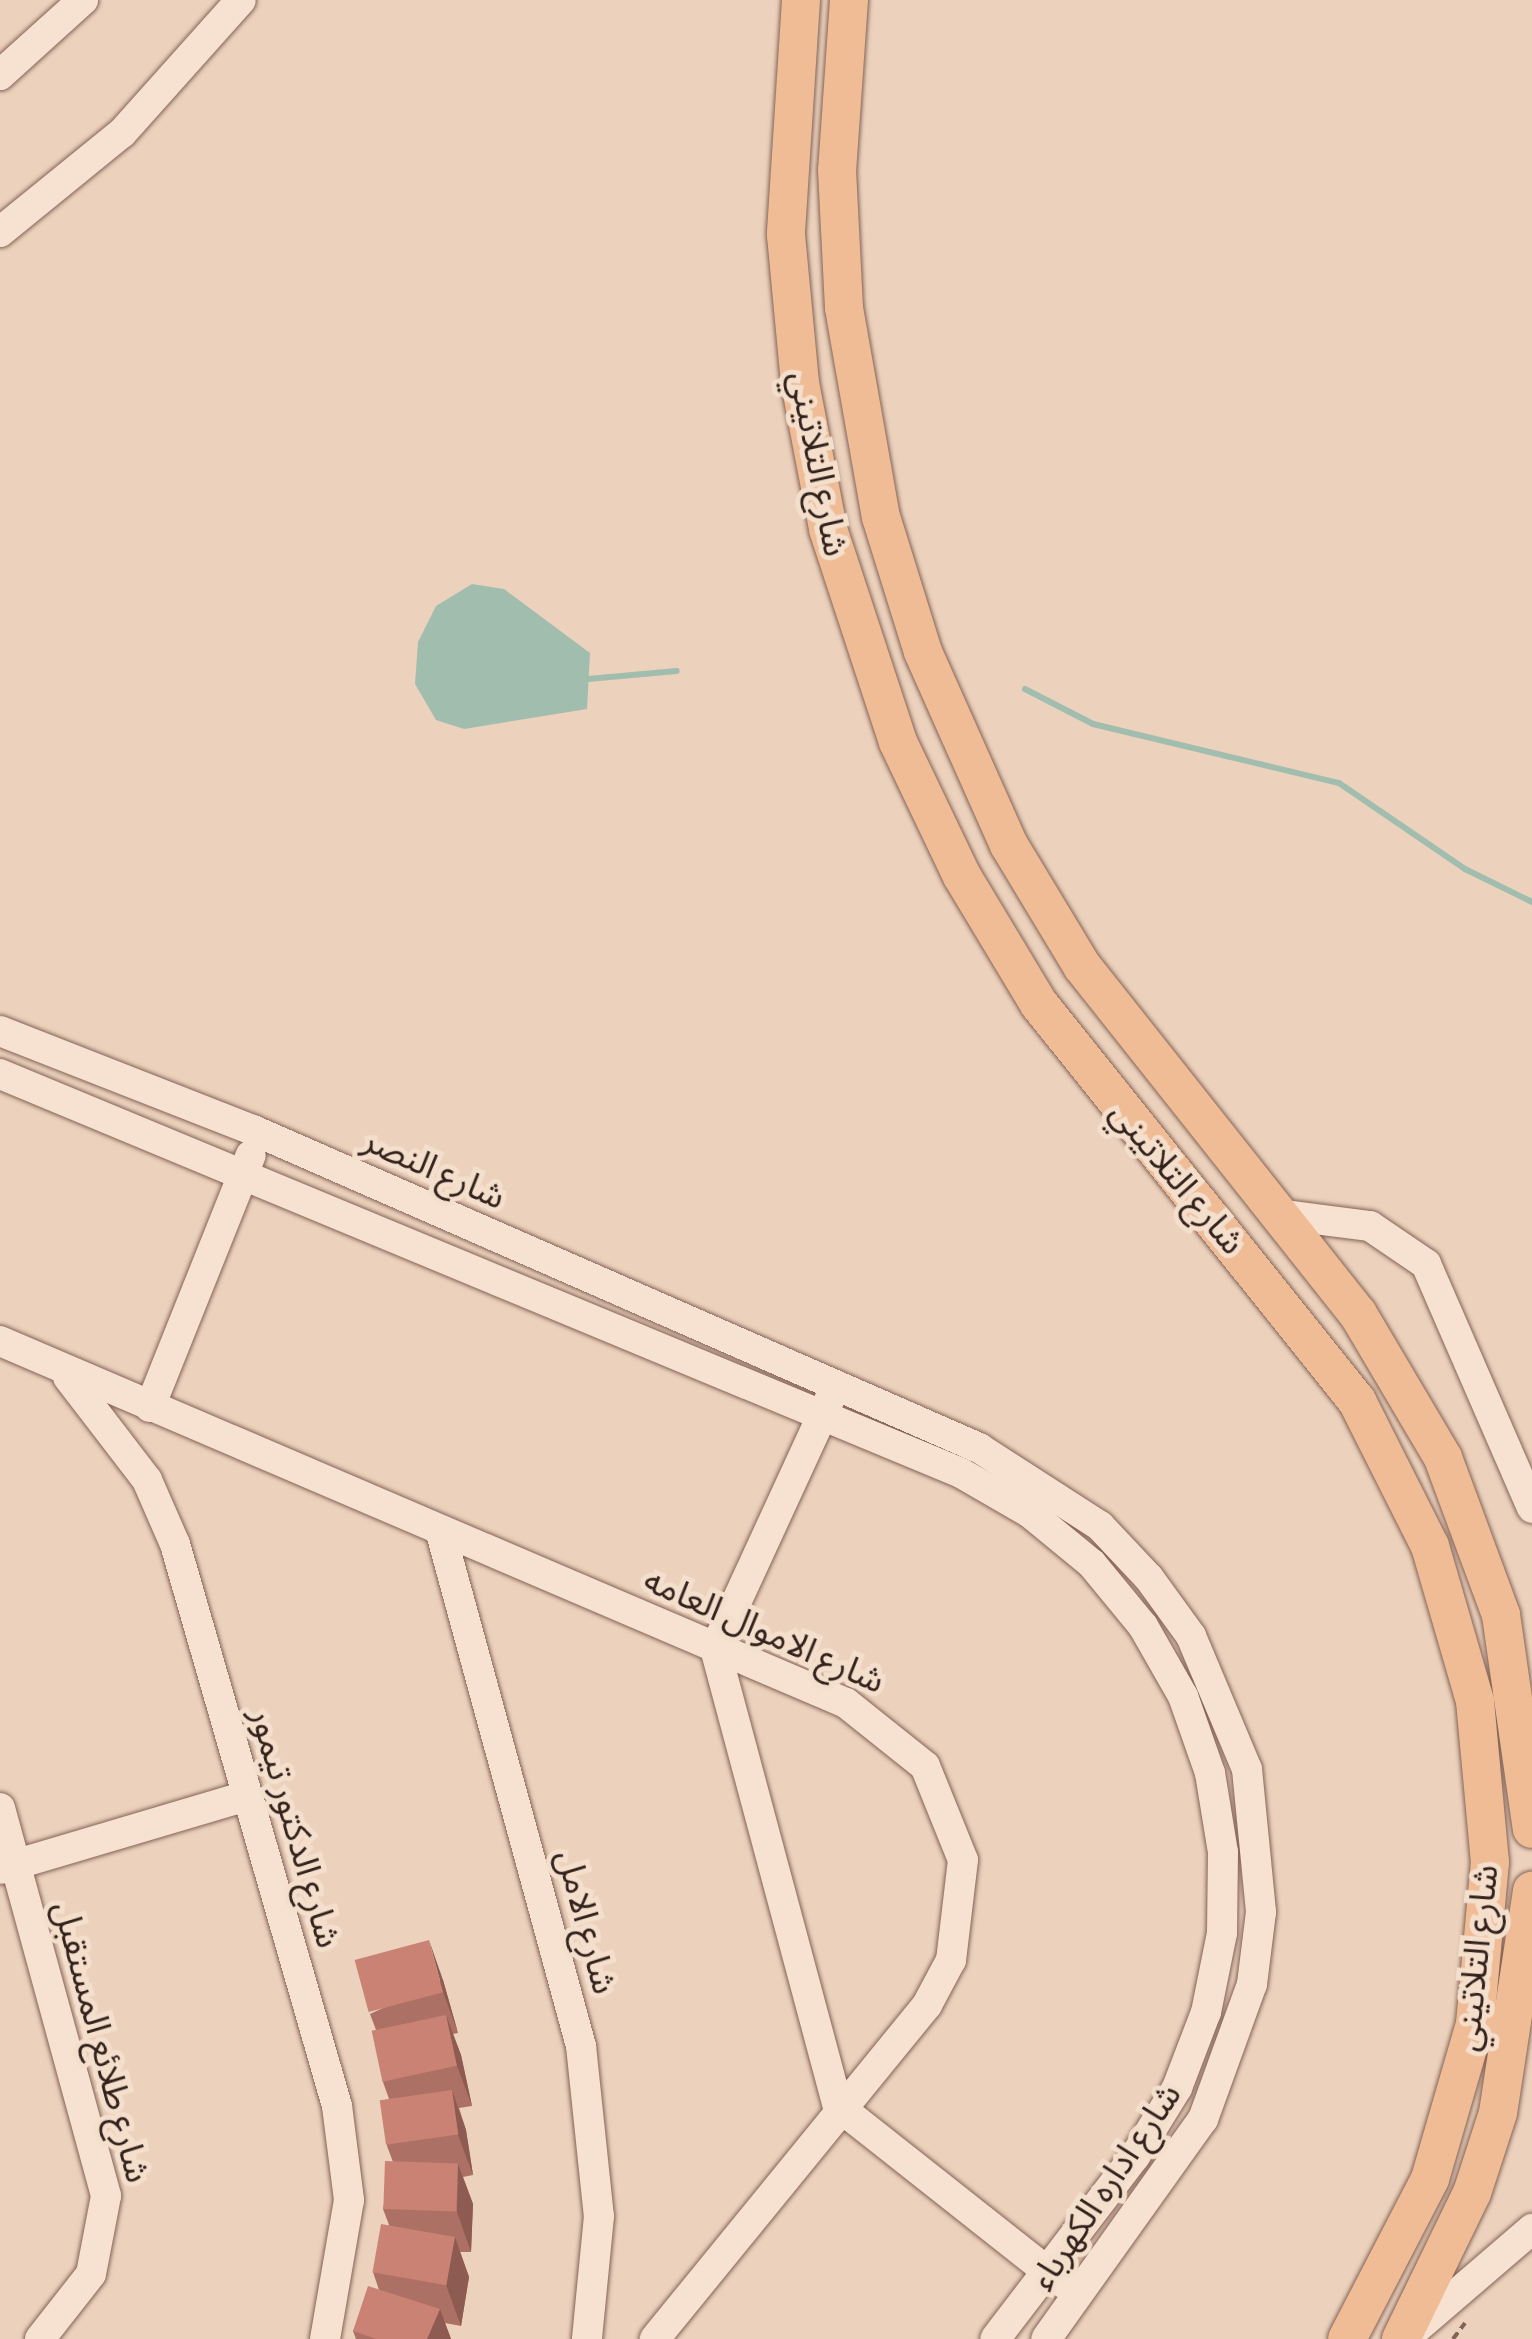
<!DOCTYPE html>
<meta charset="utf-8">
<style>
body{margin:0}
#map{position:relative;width:1532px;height:2339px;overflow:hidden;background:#ecd2bd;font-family:"Crimson Pro","Noto Sans Arabic",serif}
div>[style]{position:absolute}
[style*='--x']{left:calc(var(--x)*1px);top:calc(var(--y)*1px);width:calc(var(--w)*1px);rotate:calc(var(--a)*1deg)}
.water>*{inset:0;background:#a1bdae}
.stream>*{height:6px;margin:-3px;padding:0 3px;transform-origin:3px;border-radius:3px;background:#a1bdae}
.path>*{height:4px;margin-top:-2px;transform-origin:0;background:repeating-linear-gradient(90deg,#836357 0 8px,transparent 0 13px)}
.roads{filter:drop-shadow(0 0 2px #836357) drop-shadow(0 0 2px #836357)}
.minor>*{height:30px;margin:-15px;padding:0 15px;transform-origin:15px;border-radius:15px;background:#f7e1d0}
.major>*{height:38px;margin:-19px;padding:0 19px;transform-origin:19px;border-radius:19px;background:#efbc95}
.wall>*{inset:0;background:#ad7064}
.shaded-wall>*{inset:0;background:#8d5b51}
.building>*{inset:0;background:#c98274;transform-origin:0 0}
span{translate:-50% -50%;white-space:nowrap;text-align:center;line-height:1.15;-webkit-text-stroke:10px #f4decc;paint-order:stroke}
.street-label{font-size:35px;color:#33211b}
</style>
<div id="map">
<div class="water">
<i style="clip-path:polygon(472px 584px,504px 589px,590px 653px,587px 709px,464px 729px,436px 720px,415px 684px,418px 642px,436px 606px)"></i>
</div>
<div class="stream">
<i style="--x:588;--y:679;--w:89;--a:-5.1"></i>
<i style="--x:1025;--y:689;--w:76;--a:27.2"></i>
<i style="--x:1093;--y:724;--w:253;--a:13.5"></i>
<i style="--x:1339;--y:783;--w:153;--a:34.3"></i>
<i style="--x:1465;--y:869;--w:75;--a:26.2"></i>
</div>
<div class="path">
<i style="--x:1453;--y:2339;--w:20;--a:-53"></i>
</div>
<div class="roads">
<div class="minor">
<i style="--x:0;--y:75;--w:112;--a:-42.1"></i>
<i style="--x:0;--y:232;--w:157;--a:-39.1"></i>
<i style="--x:122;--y:133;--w:178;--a:-48.2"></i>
<i style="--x:0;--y:1031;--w:272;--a:21.4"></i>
<i style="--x:253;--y:1130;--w:793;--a:23.65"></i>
<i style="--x:979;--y:1448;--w:144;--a:32.8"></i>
<i style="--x:1100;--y:1526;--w:71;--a:46.7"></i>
<i style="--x:1149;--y:1578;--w:72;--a:54.1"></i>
<i style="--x:1191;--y:1636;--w:144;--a:67.2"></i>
<i style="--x:1247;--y:1769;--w:144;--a:84.4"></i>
<i style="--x:1261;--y:1912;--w:73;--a:97.1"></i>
<i style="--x:1252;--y:1984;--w:144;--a:109.9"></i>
<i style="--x:1203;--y:2119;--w:270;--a:125.5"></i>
<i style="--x:0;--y:1074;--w:1041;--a:22.55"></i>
<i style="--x:961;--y:1473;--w:80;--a:30.1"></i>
<i style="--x:1030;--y:1513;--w:80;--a:39.4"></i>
<i style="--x:1092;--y:1564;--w:80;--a:50.6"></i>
<i style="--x:1143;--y:1626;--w:81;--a:60.3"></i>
<i style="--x:1183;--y:1696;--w:82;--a:70.7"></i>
<i style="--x:1210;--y:1773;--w:80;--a:80.7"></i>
<i style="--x:1223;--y:1852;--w:81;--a:90.7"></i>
<i style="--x:1222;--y:1933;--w:81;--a:101.4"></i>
<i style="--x:1206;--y:2012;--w:81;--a:110.9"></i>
<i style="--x:1177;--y:2088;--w:80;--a:121.7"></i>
<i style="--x:1135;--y:2156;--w:230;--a:127.4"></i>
<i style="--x:1276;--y:1214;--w:95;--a:7.3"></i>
<i style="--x:1370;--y:1226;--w:68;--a:34.2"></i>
<i style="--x:1426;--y:1264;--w:266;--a:66.5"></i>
<i style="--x:0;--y:1341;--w:920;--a:23.17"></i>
<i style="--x:846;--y:1703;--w:101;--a:38.6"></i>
<i style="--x:925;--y:1766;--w:101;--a:68"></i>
<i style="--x:963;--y:1860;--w:101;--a:96.8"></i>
<i style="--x:951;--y:1960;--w:51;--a:118.1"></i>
<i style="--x:927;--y:2005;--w:431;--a:129.2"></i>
<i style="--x:68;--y:1377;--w:130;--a:52.5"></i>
<i style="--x:147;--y:1480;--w:70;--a:66.4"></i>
<i style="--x:175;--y:1544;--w:585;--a:73.92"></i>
<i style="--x:337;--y:2106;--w:95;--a:82.7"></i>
<i style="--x:349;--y:2200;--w:141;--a:99.8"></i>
<i style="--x:832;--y:1394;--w:280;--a:114.7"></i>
<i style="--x:715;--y:1648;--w:474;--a:75"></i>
<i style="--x:838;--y:2106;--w:285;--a:38.3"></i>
<i style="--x:150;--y:1407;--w:271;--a:-68.2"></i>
<i style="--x:441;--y:1533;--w:532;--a:74.74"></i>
<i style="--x:581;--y:2046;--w:171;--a:84"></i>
<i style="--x:599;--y:2216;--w:124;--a:95.6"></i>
<i style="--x:0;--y:1808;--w:402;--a:74.7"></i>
<i style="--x:106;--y:2196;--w:79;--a:100.9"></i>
<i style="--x:91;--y:2274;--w:83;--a:128.1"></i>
<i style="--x:0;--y:1869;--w:257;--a:-16.5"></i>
<i style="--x:1404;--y:2339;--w:169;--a:-40.7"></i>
</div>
<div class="major">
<i style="--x:801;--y:0;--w:235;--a:93.7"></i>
<i style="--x:786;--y:235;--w:149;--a:84.6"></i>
<i style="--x:800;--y:383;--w:149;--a:79.1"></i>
<i style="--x:828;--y:529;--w:224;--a:71.8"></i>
<i style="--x:898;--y:742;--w:148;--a:64.5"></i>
<i style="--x:962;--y:876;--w:149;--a:59"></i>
<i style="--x:1039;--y:1004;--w:509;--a:51.31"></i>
<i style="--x:1357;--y:1401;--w:162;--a:63.3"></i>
<i style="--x:1430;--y:1546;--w:161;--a:73.8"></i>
<i style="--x:1475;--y:1701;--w:162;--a:84.7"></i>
<i style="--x:1490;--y:1862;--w:163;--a:95.3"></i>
<i style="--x:1475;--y:2024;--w:161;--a:106.2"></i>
<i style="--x:1430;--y:2179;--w:180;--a:117.4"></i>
<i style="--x:849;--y:0;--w:170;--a:94"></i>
<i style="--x:837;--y:170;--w:138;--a:87.1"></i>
<i style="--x:844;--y:308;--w:212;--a:80"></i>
<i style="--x:881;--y:517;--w:141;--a:72.7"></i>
<i style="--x:923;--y:652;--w:211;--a:66"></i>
<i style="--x:1009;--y:845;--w:141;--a:58.9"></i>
<i style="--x:1082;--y:966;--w:444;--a:51.6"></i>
<i style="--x:1358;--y:1314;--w:167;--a:59.4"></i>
<i style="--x:1443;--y:1458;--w:167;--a:69.7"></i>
<i style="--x:1501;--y:1615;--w:216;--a:81.8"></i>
<i style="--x:1401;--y:2339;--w:162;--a:-64.1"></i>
<i style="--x:1472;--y:2193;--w:84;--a:-72"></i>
<i style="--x:1498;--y:2113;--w:225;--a:-81.3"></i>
</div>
</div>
<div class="wall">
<i style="clip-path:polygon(443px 1980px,458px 2033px,453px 2034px,461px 2055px,472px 2106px,459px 2108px,466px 2130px,473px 2175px,463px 2177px,473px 2204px,471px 2252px,460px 2252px,469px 2277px,461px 2326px,445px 2323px,451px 2339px,356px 2339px,353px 2331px,379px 2290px,373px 2272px,389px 2225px,383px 2209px,393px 2162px,387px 2146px,389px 2099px,383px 2082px,376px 2030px,370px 2014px)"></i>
</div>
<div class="shaded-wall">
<i style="clip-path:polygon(429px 1940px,443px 1980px,458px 2033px,443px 1992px)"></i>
<i style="clip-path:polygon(446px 2015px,461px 2055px,472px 2106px,457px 2066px)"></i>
<i style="clip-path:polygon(452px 2090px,466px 2130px,473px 2175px,458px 2135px)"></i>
<i style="clip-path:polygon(458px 2164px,473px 2204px,471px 2252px,457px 2212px)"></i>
<i style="clip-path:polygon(455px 2237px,469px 2277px,461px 2326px,446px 2285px)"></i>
<i style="clip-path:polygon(440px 2309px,451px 2339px,427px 2339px)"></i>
</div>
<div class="building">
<i style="left:429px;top:1940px;width:54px;height:77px;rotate:75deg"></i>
<i style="left:446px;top:2015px;width:52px;height:76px;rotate:78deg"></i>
<i style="left:452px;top:2090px;width:45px;height:73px;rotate:82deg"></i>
<i style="left:385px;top:2161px;width:73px;height:48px;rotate:2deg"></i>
<i style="left:381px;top:2224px;width:75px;height:49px;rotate:10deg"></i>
<i style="clip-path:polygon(368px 2286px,440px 2309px,427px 2339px,376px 2339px,353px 2331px)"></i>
</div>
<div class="street-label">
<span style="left:818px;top:464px;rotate:79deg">شارع التلاتيني</span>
<span style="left:434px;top:1169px;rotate:24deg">شارع النصر</span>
<span style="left:1177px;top:1178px;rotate:50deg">شارع التلاتيني</span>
<span style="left:764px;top:1631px;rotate:24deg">شارع الاموال العامه</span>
<span style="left:295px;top:1828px;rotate:74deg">شارع الدكتور تيمور</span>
<span style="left:586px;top:1922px;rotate:75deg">شارع الامل</span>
<span style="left:1477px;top:1958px;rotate:-84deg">شارع التلاتيني</span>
<span style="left:101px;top:2042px;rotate:75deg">شارع طلائع المستقبل</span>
<span style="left:1106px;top:2187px;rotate:-56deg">شارع اداره الكهرباء</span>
</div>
</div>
